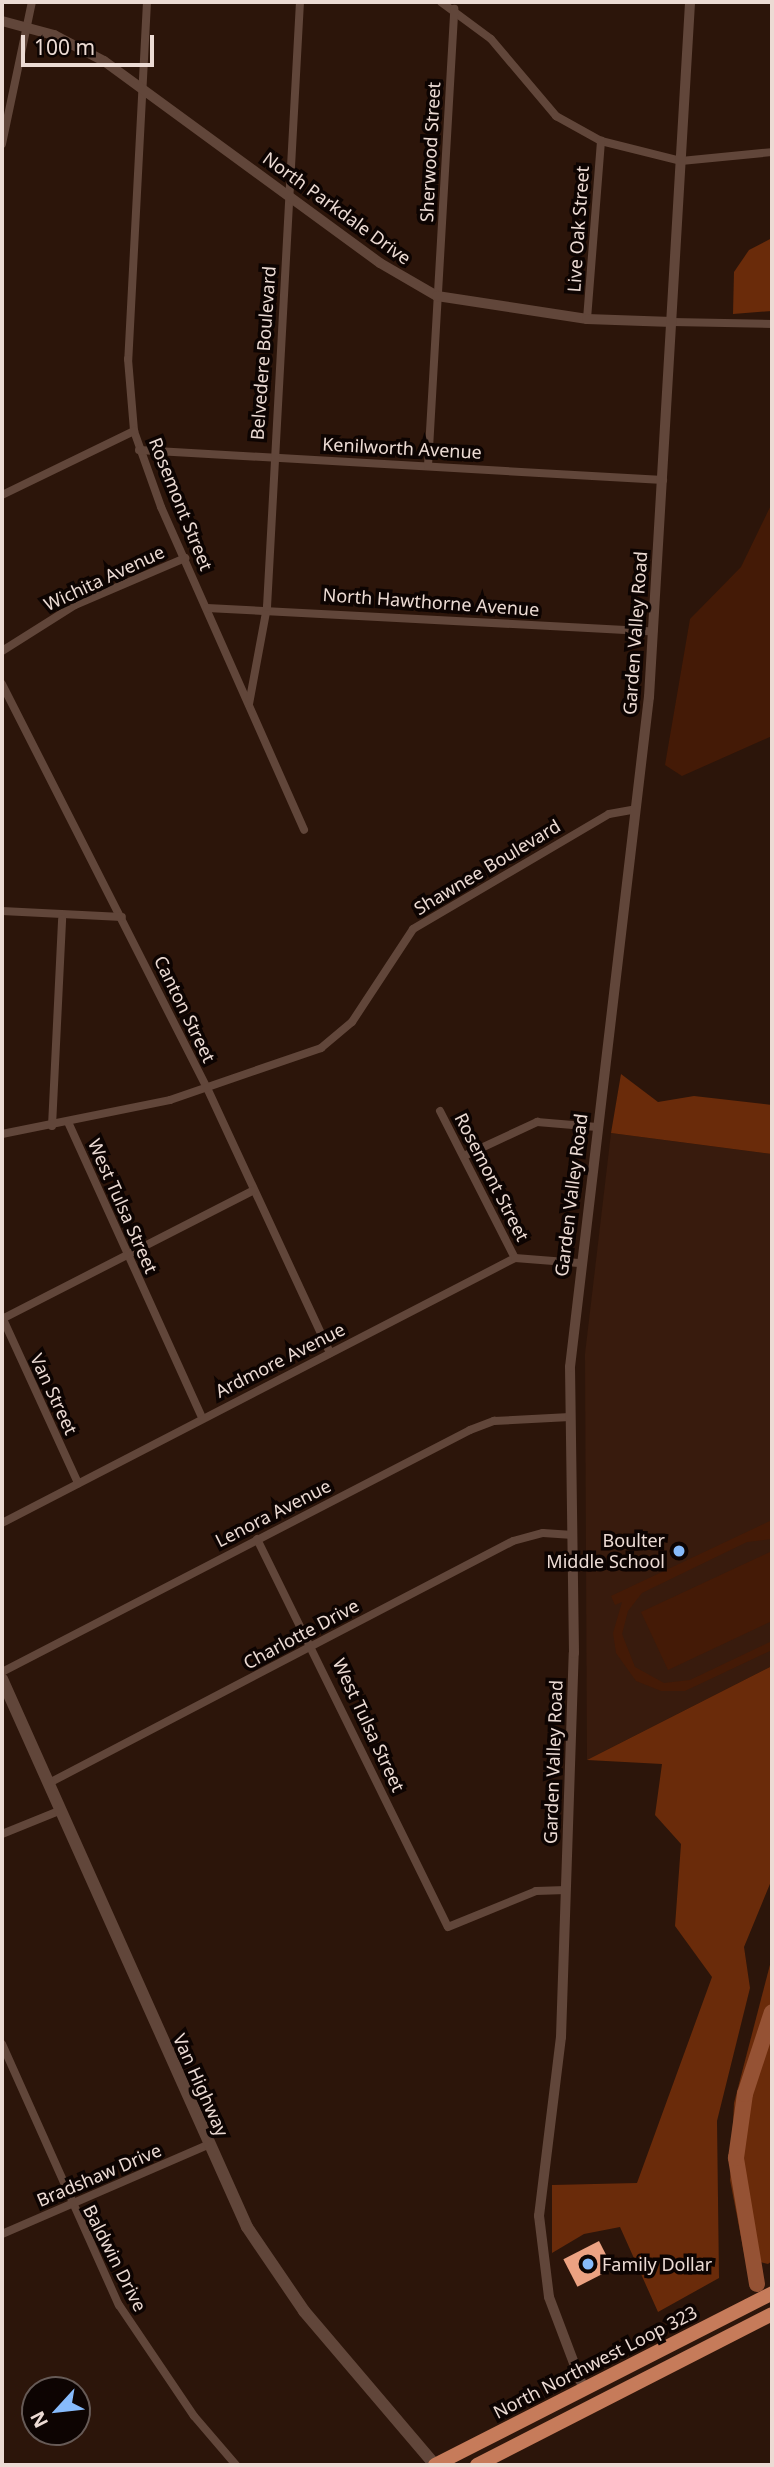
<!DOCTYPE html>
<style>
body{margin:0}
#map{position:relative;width:774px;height:2467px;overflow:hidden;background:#2c150a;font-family:"Noto Sans",sans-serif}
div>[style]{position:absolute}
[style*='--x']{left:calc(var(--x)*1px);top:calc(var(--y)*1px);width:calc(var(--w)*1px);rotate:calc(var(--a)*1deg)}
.built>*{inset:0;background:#381b0d}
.green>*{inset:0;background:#441a06}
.forest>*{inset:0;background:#6a2b0a}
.river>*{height:16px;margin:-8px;padding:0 8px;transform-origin:8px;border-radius:8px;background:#955234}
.building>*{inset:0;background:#eca282;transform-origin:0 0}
.minor>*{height:8px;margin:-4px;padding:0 4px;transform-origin:4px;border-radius:4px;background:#61463a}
.tertiary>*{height:10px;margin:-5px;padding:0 5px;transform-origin:5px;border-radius:5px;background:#61463a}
.secondary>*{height:12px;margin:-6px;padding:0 6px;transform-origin:6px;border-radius:6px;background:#61463a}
.trunk>*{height:14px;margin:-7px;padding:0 7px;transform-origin:7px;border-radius:7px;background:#c67b5a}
.dots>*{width:19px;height:19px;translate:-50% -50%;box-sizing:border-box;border:4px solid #0d0402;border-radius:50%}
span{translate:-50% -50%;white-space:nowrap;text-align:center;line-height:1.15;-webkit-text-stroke:7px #0d0402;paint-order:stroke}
.street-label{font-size:18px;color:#ecdbd4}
.poi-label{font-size:18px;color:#ecdbd4}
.right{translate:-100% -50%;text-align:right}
.left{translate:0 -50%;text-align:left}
.frame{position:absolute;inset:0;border:4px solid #ecdbd4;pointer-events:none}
.north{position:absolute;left:21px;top:2376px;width:70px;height:70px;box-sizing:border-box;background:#0d0402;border:2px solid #665a56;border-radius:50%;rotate:243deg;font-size:19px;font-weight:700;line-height:28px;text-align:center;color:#ecdbd4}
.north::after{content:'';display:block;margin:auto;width:24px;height:32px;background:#87bbfb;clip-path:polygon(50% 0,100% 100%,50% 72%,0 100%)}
.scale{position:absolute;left:21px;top:35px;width:133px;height:32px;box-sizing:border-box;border:4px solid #ecdbd4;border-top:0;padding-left:9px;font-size:21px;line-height:24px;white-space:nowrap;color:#ecdbd4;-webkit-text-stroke:5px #0d0402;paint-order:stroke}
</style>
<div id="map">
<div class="built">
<i style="clip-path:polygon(611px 1133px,772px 1154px,772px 1666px,587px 1760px,585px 1354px)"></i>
</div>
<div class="green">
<i style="clip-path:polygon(772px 503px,772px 736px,682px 776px,665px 765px,690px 619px,741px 567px)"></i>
<i style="clip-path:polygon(772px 1520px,772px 1539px,747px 1542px,642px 1593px,628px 1611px,622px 1634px,635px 1667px,664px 1683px,690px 1680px,772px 1641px,772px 1650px,685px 1691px,661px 1691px,636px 1681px,616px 1653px,613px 1633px,622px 1602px,615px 1605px,611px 1596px)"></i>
<i style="clip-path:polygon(772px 1551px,772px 1621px,668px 1670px,641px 1612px)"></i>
</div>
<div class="forest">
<i style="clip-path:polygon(772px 238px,772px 311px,733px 314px,734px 272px,749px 250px)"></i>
<i style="clip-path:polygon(621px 1074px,658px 1102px,694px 1096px,772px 1105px,772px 1154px,611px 1133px)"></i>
<i style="clip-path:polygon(772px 1666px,772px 1879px,744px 1947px,750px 1988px,717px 2121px,719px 2278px,658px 2312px,620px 2227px,584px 2234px,552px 2253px,552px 2185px,637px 2183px,712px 1977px,675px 1926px,681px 1844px,655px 1815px,662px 1764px,587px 1760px)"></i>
<i style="clip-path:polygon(772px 1957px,772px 2261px,768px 2264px,745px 2258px,730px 2180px,734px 2103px)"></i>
</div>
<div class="river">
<i style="--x:757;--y:2284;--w:128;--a:-99.5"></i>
<i style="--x:736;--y:2158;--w:65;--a:-82"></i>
<i style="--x:745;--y:2094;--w:86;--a:-71.8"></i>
</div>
<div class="building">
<i style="left:599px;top:2241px;width:31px;height:40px;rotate:63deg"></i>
</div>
<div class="minor">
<i style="--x:147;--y:2;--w:358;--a:93"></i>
<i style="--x:128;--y:359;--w:72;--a:85.2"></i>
<i style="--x:134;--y:431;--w:81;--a:70.4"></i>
<i style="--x:161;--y:507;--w:353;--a:66.1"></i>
<i style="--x:441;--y:2;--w:62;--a:36.5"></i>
<i style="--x:491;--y:39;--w:101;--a:49.8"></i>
<i style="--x:556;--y:116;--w:51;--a:29.1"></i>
<i style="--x:601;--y:141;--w:82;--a:14"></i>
<i style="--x:681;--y:161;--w:91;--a:-5.6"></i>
<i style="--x:2;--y:144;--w:145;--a:-78.1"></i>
<i style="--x:587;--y:319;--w:179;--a:-85.5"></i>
<i style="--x:672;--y:322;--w:100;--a:1.1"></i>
<i style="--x:139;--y:450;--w:525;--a:3.28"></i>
<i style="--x:428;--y:466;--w:458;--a:-86.7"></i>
<i style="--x:2;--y:495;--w:147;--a:-25.9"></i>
<i style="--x:207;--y:608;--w:447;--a:3"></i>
<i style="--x:2;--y:651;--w:86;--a:-32.2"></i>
<i style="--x:75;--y:605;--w:120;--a:-23.1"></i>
<i style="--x:2;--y:684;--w:455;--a:63.1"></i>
<i style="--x:208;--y:1090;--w:290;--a:65.1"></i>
<i style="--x:249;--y:704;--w:99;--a:-79.5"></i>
<i style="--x:267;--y:607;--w:606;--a:-86.88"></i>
<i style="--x:2;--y:911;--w:120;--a:2.9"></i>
<i style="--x:440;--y:1111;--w:165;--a:63"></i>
<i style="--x:68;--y:1122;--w:324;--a:65.6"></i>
<i style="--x:52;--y:1126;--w:207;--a:-87.2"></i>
<i style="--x:2;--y:1134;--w:171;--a:-11.4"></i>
<i style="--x:170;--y:1100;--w:160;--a:-19"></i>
<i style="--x:321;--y:1048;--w:40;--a:-40"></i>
<i style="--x:352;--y:1022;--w:111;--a:-56.7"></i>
<i style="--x:413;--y:929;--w:227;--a:-30.4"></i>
<i style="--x:609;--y:814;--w:27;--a:-10"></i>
<i style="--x:464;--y:1156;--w:81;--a:-25"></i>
<i style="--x:537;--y:1122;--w:60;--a:4.8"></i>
<i style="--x:2;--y:1317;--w:183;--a:65.4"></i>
<i style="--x:2;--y:1319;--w:283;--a:-27.1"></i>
<i style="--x:2;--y:1523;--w:577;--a:-27.32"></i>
<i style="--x:515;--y:1258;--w:64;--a:4.5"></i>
<i style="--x:257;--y:1539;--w:432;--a:63.8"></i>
<i style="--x:448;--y:1927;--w:95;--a:-22.2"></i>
<i style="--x:536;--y:1891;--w:30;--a:-2"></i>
<i style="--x:2;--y:1672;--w:527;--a:-27.34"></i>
<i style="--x:470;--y:1430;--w:26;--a:-21"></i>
<i style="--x:494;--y:1421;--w:76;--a:-3"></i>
<i style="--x:49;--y:1783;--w:523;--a:-27.54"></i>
<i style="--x:513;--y:1541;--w:31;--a:-15"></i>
<i style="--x:543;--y:1533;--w:30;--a:4"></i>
<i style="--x:2;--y:1834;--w:64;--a:-22.1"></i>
<i style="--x:2;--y:2044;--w:286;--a:65.9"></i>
<i style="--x:119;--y:2305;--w:134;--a:56"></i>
<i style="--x:194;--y:2416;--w:65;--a:49.4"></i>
<i style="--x:2;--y:2234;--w:224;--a:-23.4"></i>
</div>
<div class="tertiary">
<i style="--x:2;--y:21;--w:54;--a:15.1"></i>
<i style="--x:54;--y:35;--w:56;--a:27.5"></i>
<i style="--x:104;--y:61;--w:342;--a:36.2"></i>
<i style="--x:380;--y:263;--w:66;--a:30.1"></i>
<i style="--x:437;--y:296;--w:152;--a:8.7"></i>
<i style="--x:587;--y:319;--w:85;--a:2"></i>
<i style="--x:583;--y:2387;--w:96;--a:-110.7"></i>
<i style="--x:549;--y:2297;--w:82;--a:-97"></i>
<i style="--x:539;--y:2216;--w:180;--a:-83"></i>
<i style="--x:561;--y:2037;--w:384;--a:-88.1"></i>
<i style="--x:574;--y:1653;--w:286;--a:-90.8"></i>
<i style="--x:570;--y:1367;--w:675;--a:-83.28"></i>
<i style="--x:649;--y:697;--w:696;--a:-86.62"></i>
</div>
<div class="secondary">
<i style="--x:2;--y:1679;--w:600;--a:65.91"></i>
<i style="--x:247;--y:2227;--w:102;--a:55.8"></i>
<i style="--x:304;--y:2311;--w:202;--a:49.6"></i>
</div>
<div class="trunk">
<i style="--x:435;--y:2465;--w:378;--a:-27"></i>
<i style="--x:477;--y:2465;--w:331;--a:-27.1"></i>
</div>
<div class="dots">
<i style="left:679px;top:1551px;background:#87bbfb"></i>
<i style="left:588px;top:2264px;background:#87bbfb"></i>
</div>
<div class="street-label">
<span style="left:430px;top:152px;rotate:-87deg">Sherwood Street</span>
<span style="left:337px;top:208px;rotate:36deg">North Parkdale Drive</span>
<span style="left:578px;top:229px;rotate:-86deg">Live Oak Street</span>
<span style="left:263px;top:353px;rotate:-86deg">Belvedere Boulevard</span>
<span style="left:402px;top:448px;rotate:3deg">Kenilworth Avenue</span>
<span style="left:181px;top:504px;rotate:68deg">Rosemont Street</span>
<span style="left:104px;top:578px;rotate:-25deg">Wichita Avenue</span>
<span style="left:431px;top:602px;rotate:4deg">North Hawthorne Avenue</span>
<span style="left:635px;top:633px;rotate:-86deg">Garden Valley Road</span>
<span style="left:487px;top:867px;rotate:-31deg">Shawnee Boulevard</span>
<span style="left:185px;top:1009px;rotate:64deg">Canton Street</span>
<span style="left:492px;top:1177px;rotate:63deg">Rosemont Street</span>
<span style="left:571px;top:1195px;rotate:-83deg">Garden Valley Road</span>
<span style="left:123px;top:1206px;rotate:66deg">West Tulsa Street</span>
<span style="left:280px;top:1360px;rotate:-27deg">Ardmore Avenue</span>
<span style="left:54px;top:1394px;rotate:65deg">Van Street</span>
<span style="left:273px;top:1513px;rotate:-27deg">Lenora Avenue</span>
<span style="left:301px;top:1634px;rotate:-28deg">Charlotte Drive</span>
<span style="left:369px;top:1725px;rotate:65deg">West Tulsa Street</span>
<span style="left:553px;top:1762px;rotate:-88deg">Garden Valley Road</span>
<span style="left:201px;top:2085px;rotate:66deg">Van Highway</span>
<span style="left:99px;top:2175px;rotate:-23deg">Bradshaw Drive</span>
<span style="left:115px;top:2258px;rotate:63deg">Baldwin Drive</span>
<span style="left:595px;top:2362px;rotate:-27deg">North Northwest Loop 323</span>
</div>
<div class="poi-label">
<span class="right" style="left:665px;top:1551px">Boulter<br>Middle School</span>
<span class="left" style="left:602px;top:2264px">Family Dollar</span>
</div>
<div class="frame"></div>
<div class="north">N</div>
<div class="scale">100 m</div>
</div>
